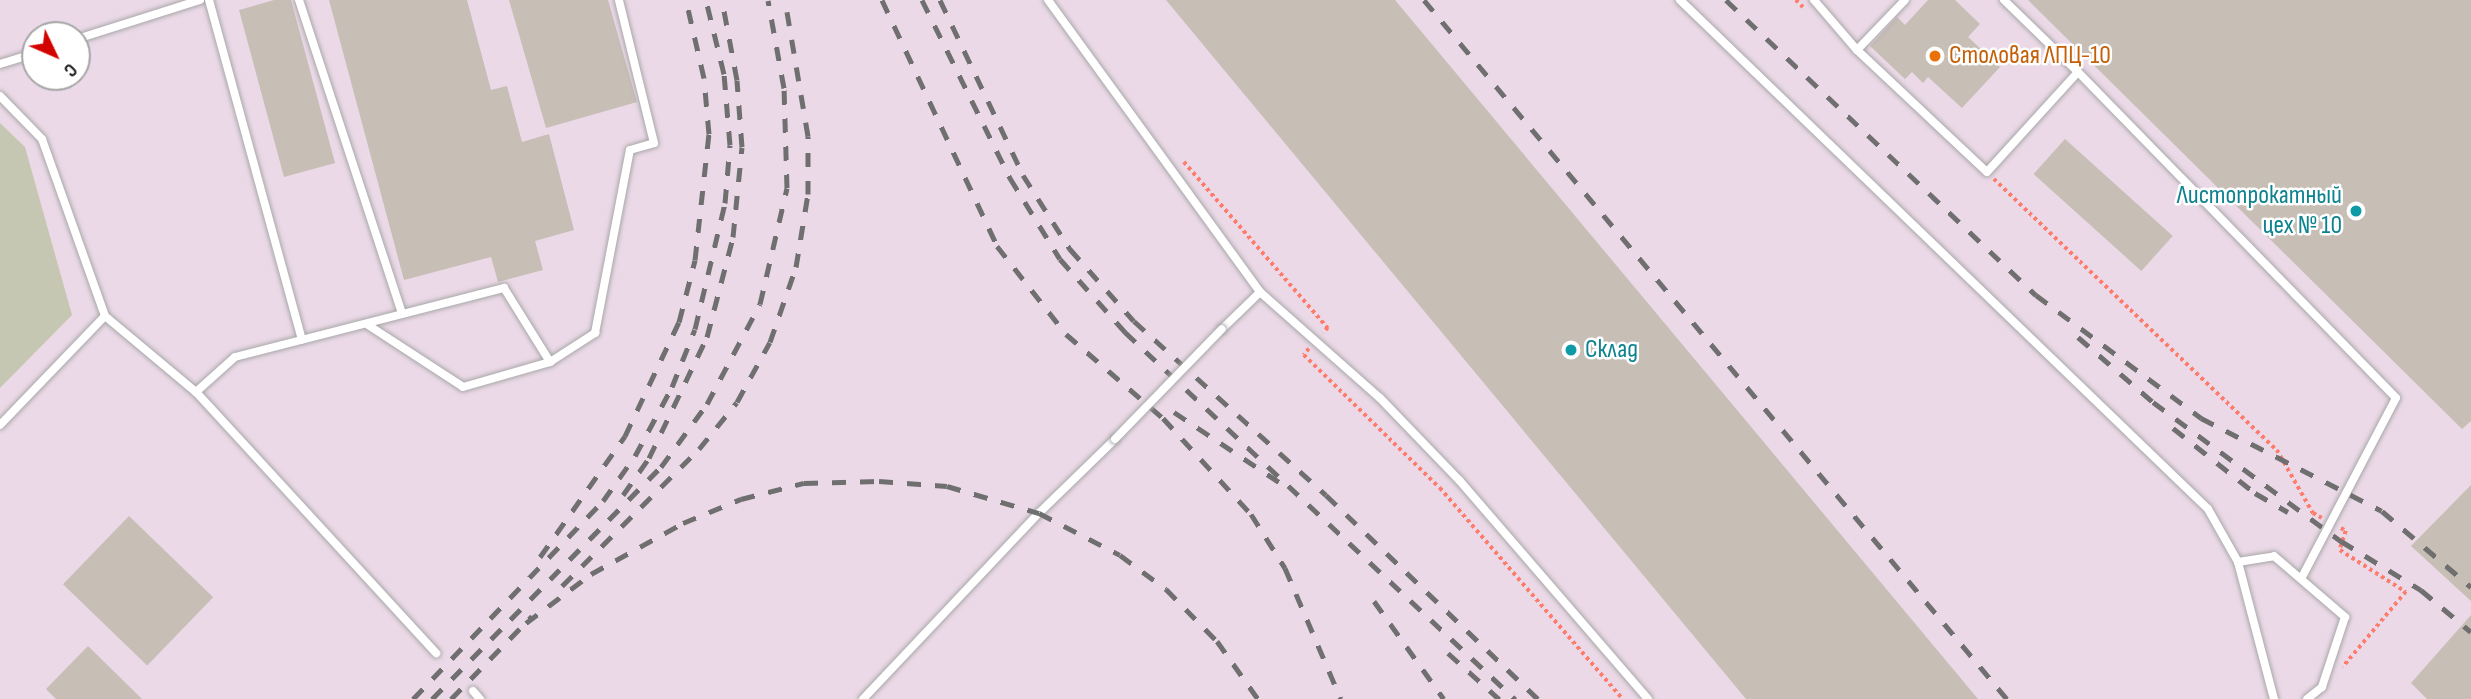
<!DOCTYPE html>
<meta charset="utf-8">
<style>
body{margin:0}
#map{position:relative;width:2471px;height:699px;overflow:hidden;background:#f1eee7;font-family:"Sofia Sans Condensed",sans-serif}
div>[style]{position:absolute}
[style*='--x']{left:calc(var(--x)*1px);top:calc(var(--y)*1px);width:calc(var(--w)*1px);rotate:calc(var(--a)*1deg)}
.industrial>*{inset:0;background:#ebd9e7}
.construction>*{inset:0;background:#c6c7b2}
.building>*{inset:0;background:#c7beb6;transform-origin:0 0}
.path>*{height:3.5px;margin-top:-1.75px;transform-origin:0;background:repeating-linear-gradient(90deg,#fe7c6b 0 3.5px,transparent 0 7px)}
.roads{filter:drop-shadow(0 0 2px #a8a8a8) drop-shadow(0 0 2px #a8a8a8)}
.lane>*{height:8px;margin:-4px;padding:0 4px;transform-origin:4px;border-radius:4px;background:#fff}
.rail>*{height:5px;margin-top:-2.5px;transform-origin:0;background:repeating-linear-gradient(90deg,#6f6f6f 0 14px,transparent 0 28px)}
.bridges{filter:drop-shadow(0 0 2px #a8a8a8) drop-shadow(0 0 2px #a8a8a8)}
.lane-bridge>*{height:8px;margin:-4px;padding:0 4px;transform-origin:4px;border-radius:4px;background:#fff}
.dots>*{width:19px;height:19px;translate:-50% -50%;box-sizing:border-box;border:4px solid #fff;border-radius:50%}
span{translate:-50% -50%;white-space:nowrap;text-align:center;line-height:1.15;-webkit-text-stroke:5px #fff;paint-order:stroke}
.food-label{font-size:26px;color:#c56008}
.left{translate:0 -50%;text-align:left}
.culture-label{font-size:26px;color:#0d838f}
.right{translate:-100% -50%;text-align:right}
.north{position:absolute;left:21px;top:21px;width:70px;height:70px;box-sizing:border-box;background:#fff;border:2px solid #a6a6a6;border-radius:50%;rotate:134deg;font-size:19px;font-weight:700;line-height:28px;text-align:center;color:#212121}
.north::after{content:'';display:block;margin:auto;width:24px;height:32px;background:#d20200;clip-path:polygon(50% 0,100% 100%,50% 72%,0 100%)}
</style>
<div id="map">
<div class="industrial">
<i style="clip-path:polygon(evenodd,0 0,2471px 0,2471px 699px,0 699px,0 0,35px 35px,77px 35px,77px 77px,35px 77px,35px 35px)"></i>
</div>
<div class="construction">
<i style="clip-path:polygon(0 123px,25px 147px,72px 315px,0 388px)"></i>
</div>
<div class="building">
<i style="clip-path:polygon(274px 0,291px 0,335px 163px,284px 177px,239px 10px)"></i>
<i style="clip-path:polygon(329px 0,467px 0,491px 90px,507px 86px,522px 142px,549px 134px,574px 230px,535px 241px,543px 270px,498px 282px,491px 257px,404px 280px)"></i>
<i style="clip-path:polygon(509px 0,608px 0,637px 102px,546px 128px)"></i>
<i style="clip-path:polygon(1166px 0,1395px 0,1978px 699px,1746px 699px)"></i>
<i style="clip-path:polygon(1928px 0,1955px 0,1980px 24px,1968px 37px,2000px 67px,1962px 108px,1928px 77px,1923px 83px,1912px 72px,1905px 79px,1870px 46px,1897px 17px,1905px 25px)"></i>
<i style="clip-path:polygon(2028px 0,2471px 0,2471px 421px,2462px 429px)"></i>
<i style="left:2065px;top:139px;width:145px;height:47px;rotate:42deg"></i>
<i style="clip-path:polygon(2471px 485px,2471px 601px,2411px 546px)"></i>
<i style="left:129px;top:516px;width:117px;height:95px;rotate:44deg"></i>
<i style="clip-path:polygon(2471px 615px,2471px 699px,2427px 699px,2411px 683px)"></i>
<i style="clip-path:polygon(88px 646px,142px 699px,56px 699px,46px 689px)"></i>
</div>
<div class="path">
<i style="--x:1796;--y:0;--w:10;--a:45"></i>
<i style="--x:1184;--y:162;--w:220;--a:49.1"></i>
<i style="--x:1328;--y:328;--w:7;--a:135"></i>
<i style="--x:1994;--y:179;--w:392;--a:43.8"></i>
<i style="--x:2277;--y:450;--w:73;--a:60.3"></i>
<i style="--x:2313;--y:513;--w:10;--a:29"></i>
<i style="--x:1309;--y:349;--w:8;--a:130"></i>
<i style="--x:1304;--y:355;--w:190;--a:44.4"></i>
<i style="--x:1440;--y:488;--w:279;--a:49.1"></i>
<i style="--x:2341;--y:528;--w:6;--a:31"></i>
<i style="--x:2346;--y:531;--w:20;--a:108"></i>
<i style="--x:2340;--y:550;--w:78;--a:32.5"></i>
<i style="--x:2406;--y:592;--w:98;--a:130"></i>
</div>
<div class="roads">
<div class="lane">
<i style="--x:209;--y:0;--w:352;--a:74.7"></i>
<i style="--x:299;--y:0;--w:330;--a:71.8"></i>
<i style="--x:1048;--y:0;--w:361;--a:54"></i>
<i style="--x:1260;--y:292;--w:160;--a:41.5"></i>
<i style="--x:1380;--y:398;--w:114;--a:46.1"></i>
<i style="--x:1459;--y:480;--w:289;--a:49.2"></i>
<i style="--x:1680;--y:0;--w:733;--a:43.95"></i>
<i style="--x:2208;--y:509;--w:61;--a:60.5"></i>
<i style="--x:2238;--y:562;--w:142;--a:75.3"></i>
<i style="--x:1814;--y:0;--w:66;--a:49.3"></i>
<i style="--x:1857;--y:50;--w:178;--a:43.2"></i>
<i style="--x:1987;--y:172;--w:135;--a:-47.7"></i>
<i style="--x:2078;--y:72;--w:455;--a:45.7"></i>
<i style="--x:2396;--y:398;--w:202;--a:117.7"></i>
<i style="--x:2004;--y:0;--w:103;--a:44.2"></i>
<i style="--x:77;--y:39;--w:129;--a:-17.6"></i>
<i style="--x:1857;--y:50;--w:69;--a:-46.2"></i>
<i style="--x:0;--y:64;--w:37;--a:-17"></i>
<i style="--x:0;--y:96;--w:60;--a:45.7"></i>
<i style="--x:42;--y:139;--w:188;--a:70.4"></i>
<i style="--x:368;--y:325;--w:113;--a:33.1"></i>
<i style="--x:463;--y:387;--w:91;--a:-16"></i>
<i style="--x:550;--y:362;--w:54;--a:-32.8"></i>
<i style="--x:595;--y:333;--w:186;--a:-79.2"></i>
<i style="--x:630;--y:150;--w:25;--a:-16"></i>
<i style="--x:654;--y:143;--w:147;--a:-103.8"></i>
<i style="--x:1222;--y:329;--w:53;--a:-44.2"></i>
<i style="--x:196;--y:392;--w:52;--a:-41.9"></i>
<i style="--x:235;--y:357;--w:278;--a:-14.4"></i>
<i style="--x:504;--y:288;--w:87;--a:58.1"></i>
<i style="--x:0;--y:425;--w:151;--a:-46.1"></i>
<i style="--x:105;--y:316;--w:119;--a:39.9"></i>
<i style="--x:196;--y:392;--w:355;--a:47.4"></i>
<i style="--x:2238;--y:562;--w:36;--a:-9"></i>
<i style="--x:2274;--y:556;--w:94;--a:40.7"></i>
<i style="--x:2345;--y:617;--w:74;--a:108.2"></i>
<i style="--x:2322;--y:687;--w:19;--a:141"></i>
<i style="--x:473;--y:691;--w:11;--a:49"></i>
<i style="--x:863;--y:699;--w:256;--a:-46.6"></i>
<i style="--x:1039;--y:513;--w:106;--a:-44.2"></i>
</div>
</div>
<div class="rail">
<i style="--x:882;--y:0;--w:272;--a:64.9"></i>
<i style="--x:997;--y:246;--w:112;--a:51.9"></i>
<i style="--x:1066;--y:334;--w:128;--a:40.9"></i>
<i style="--x:1163;--y:418;--w:130;--a:47.5"></i>
<i style="--x:1251;--y:514;--w:64;--a:57.8"></i>
<i style="--x:1285;--y:568;--w:142;--a:66.9"></i>
<i style="--x:922;--y:0;--w:199;--a:63.7"></i>
<i style="--x:1010;--y:178;--w:95;--a:58.3"></i>
<i style="--x:1060;--y:259;--w:98;--a:48.3"></i>
<i style="--x:1125;--y:332;--w:536;--a:43.26"></i>
<i style="--x:940;--y:0;--w:194;--a:64.6"></i>
<i style="--x:1023;--y:175;--w:88;--a:57.6"></i>
<i style="--x:1070;--y:249;--w:96;--a:48.4"></i>
<i style="--x:1134;--y:321;--w:259;--a:42.2"></i>
<i style="--x:1326;--y:495;--w:294;--a:43.9"></i>
<i style="--x:1424;--y:0;--w:910;--a:50.17"></i>
<i style="--x:1726;--y:0;--w:428;--a:43.6"></i>
<i style="--x:2036;--y:295;--w:206;--a:36.7"></i>
<i style="--x:2201;--y:418;--w:203;--a:27.2"></i>
<i style="--x:2382;--y:511;--w:117;--a:40.5"></i>
<i style="--x:2078;--y:337;--w:99;--a:40.9"></i>
<i style="--x:2153;--y:402;--w:234;--a:36.5"></i>
<i style="--x:2341;--y:541;--w:94;--a:31.5"></i>
<i style="--x:2421;--y:590;--w:65;--a:40"></i>
<i style="--x:1174;--y:412;--w:126;--a:33.7"></i>
<i style="--x:2173;--y:428;--w:105;--a:38.4"></i>
<i style="--x:2255;--y:493;--w:38;--a:30"></i>
<i style="--x:623;--y:495;--w:45;--a:-54.9"></i>
<i style="--x:649;--y:458;--w:134;--a:-64.4"></i>
<i style="--x:707;--y:337;--w:103;--a:-75.4"></i>
<i style="--x:733;--y:237;--w:90;--a:-84.3"></i>
<i style="--x:742;--y:147;--w:67;--a:-94.3"></i>
<i style="--x:737;--y:80;--w:81;--a:-100.6"></i>
<i style="--x:540;--y:557;--w:148;--a:-54.9"></i>
<i style="--x:625;--y:436;--w:126;--a:-64.7"></i>
<i style="--x:679;--y:322;--w:64;--a:-75.5"></i>
<i style="--x:695;--y:260;--w:127;--a:-83.7"></i>
<i style="--x:709;--y:134;--w:56;--a:-95.1"></i>
<i style="--x:704;--y:78;--w:80;--a:-103"></i>
<i style="--x:562;--y:586;--w:194;--a:-45"></i>
<i style="--x:699;--y:449;--w:60;--a:-51"></i>
<i style="--x:737;--y:402;--w:68;--a:-61.2"></i>
<i style="--x:770;--y:342;--w:79;--a:-70.9"></i>
<i style="--x:796;--y:267;--w:74;--a:-80.7"></i>
<i style="--x:808;--y:194;--w:58;--a:-90"></i>
<i style="--x:808;--y:136;--w:138;--a:-99.6"></i>
<i style="--x:1374;--y:601;--w:120;--a:54.5"></i>
<i style="--x:526;--y:623;--w:81;--a:-37"></i>
<i style="--x:591;--y:574;--w:105;--a:-29"></i>
<i style="--x:683;--y:523;--w:63;--a:-22.5"></i>
<i style="--x:741;--y:499;--w:65;--a:-14.3"></i>
<i style="--x:804;--y:483;--w:75;--a:-1.5"></i>
<i style="--x:879;--y:481;--w:68;--a:4.2"></i>
<i style="--x:947;--y:486;--w:96;--a:16.4"></i>
<i style="--x:1039;--y:513;--w:91;--a:27.4"></i>
<i style="--x:1120;--y:555;--w:57;--a:36.5"></i>
<i style="--x:1166;--y:589;--w:73;--a:45.6"></i>
<i style="--x:1217;--y:641;--w:71;--a:54.7"></i>
<i style="--x:1448;--y:653;--w:69;--a:42"></i>
<i style="--x:413;--y:699;--w:274;--a:-46.2"></i>
<i style="--x:603;--y:501;--w:55;--a:-54.6"></i>
<i style="--x:635;--y:456;--w:78;--a:-61.8"></i>
<i style="--x:672;--y:387;--w:62;--a:-68.4"></i>
<i style="--x:695;--y:329;--w:130;--a:-76.6"></i>
<i style="--x:725;--y:203;--w:58;--a:-85.1"></i>
<i style="--x:730;--y:145;--w:71;--a:-94.8"></i>
<i style="--x:724;--y:74;--w:76;--a:-103.7"></i>
<i style="--x:432;--y:699;--w:326;--a:-45.4"></i>
<i style="--x:661;--y:467;--w:78;--a:-53.9"></i>
<i style="--x:707;--y:404;--w:113;--a:-62.1"></i>
<i style="--x:760;--y:304;--w:119;--a:-76.9"></i>
<i style="--x:787;--y:188;--w:100;--a:-91.7"></i>
<i style="--x:784;--y:88;--w:89;--a:-100.3"></i>
<i style="--x:451;--y:699;--w:116;--a:-45.7"></i>
</div>
<div class="bridges">
<div class="lane-bridge">
<i style="--x:1115;--y:439;--w:153;--a:-45.8"></i>
</div>
</div>
<div class="dots">
<i style="left:1935px;top:56px;background:#e8710a"></i>
<i style="left:2356px;top:211px;background:#0f9aa8"></i>
<i style="left:1571px;top:350px;background:#0f9aa8"></i>
</div>
<div class="food-label">
<span class="left" style="left:1949px;top:56px">Столовая ЛПЦ-10</span>
</div>
<div class="culture-label">
<span class="right" style="left:2342px;top:211px">Листопрокатный<br>цех № 10</span>
<span class="left" style="left:1585px;top:350px">Склад</span>
</div>
<div class="north">С</div>
</div>
